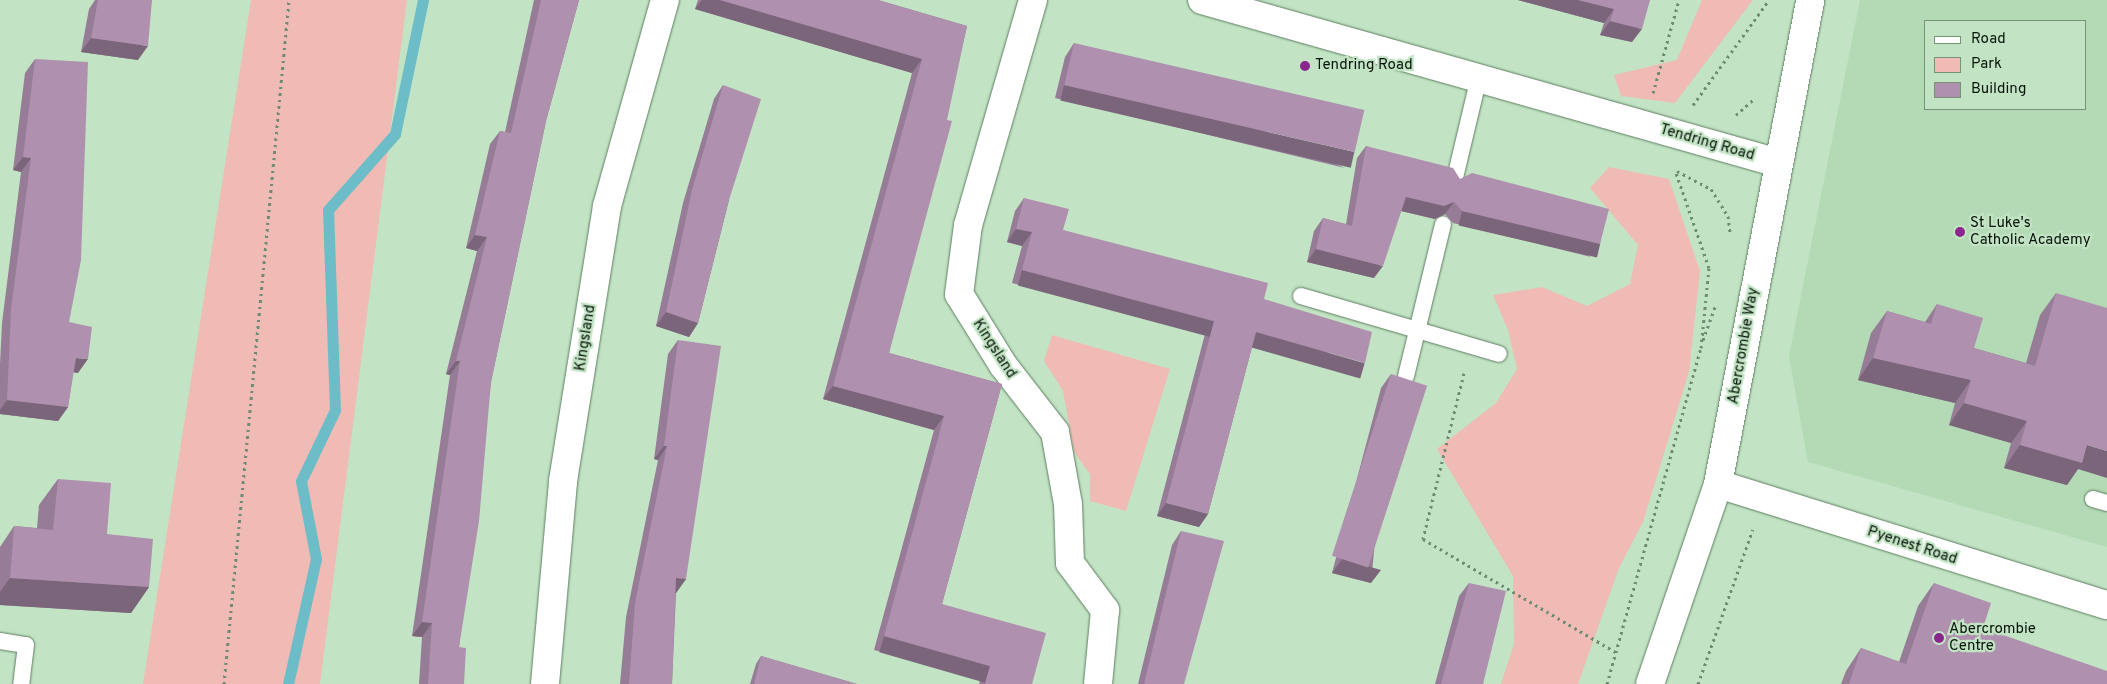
<!DOCTYPE html>
<style>
body{margin:0}
#map{position:relative;width:2107px;height:684px;overflow:hidden;background:#c2e4c4;font-family:Overpass,sans-serif}
div>[style]{position:absolute}
[style*='--x']{left:calc(var(--x)*1px);top:calc(var(--y)*1px);width:calc(var(--w)*1px);rotate:calc(var(--a)*1deg)}
.built>*{inset:0;background:#b3dab5}
.green>*{inset:0;background:#efbbb4}
.stream>*{height:11px;margin:-5.5px;padding:0 5.5px;transform-origin:5.5px;border-radius:5.5px;background:#6cbdc8}
.path>*{height:3px;margin-top:-1.5px;transform-origin:0;background:repeating-linear-gradient(90deg,#718a73 0 2.5px,transparent 0 6.5px)}
.roads{filter:drop-shadow(0 0 1px #5f7d61) drop-shadow(0 0 1px #5f7d61)}
.service>*{height:16px;margin:-8px;padding:0 8px;transform-origin:8px;border-radius:8px;background:#fff}
.minor>*{height:28px;margin:-14px;padding:0 14px;transform-origin:14px;border-radius:14px;background:#fff}
.tertiary>*{height:28px;margin:-14px;padding:0 14px;transform-origin:14px;border-radius:14px;background:#fff}
.wall>*{inset:0;background:#967c96}
.shaded-wall>*{inset:0;background:#7a657a;transform-origin:0 0}
.building>*{inset:0;background:#af90ae;transform-origin:0 0}
.dots>*{width:14px;height:14px;translate:-50% -50%;box-sizing:border-box;border:2px solid #c2e4c4;border-radius:50%}
span{translate:-50% -50%;white-space:nowrap;text-align:center;line-height:1.15;-webkit-text-stroke:4.5px #c2e4c4;paint-order:stroke}
.poi-label{font-size:15px;color:#081409}
.left{translate:0 -50%;text-align:left}
.street-label{font-size:15px;color:#081409}
.legend{position:absolute;left:1924px;top:20px;width:162px;height:90px;box-sizing:border-box;background:#c2e4c4;border:1px solid #789179;margin:0;padding:6px 9px;list-style:none;font-size:15px;color:#081409}
.legend li{display:flex;align-items:center;gap:10px;height:25px}
.legend b{width:25px;border:1px solid #789179}
</style>
<div id="map">
<div class="built">
<i style="clip-path:polygon(evenodd,1860px 0,2107px 0,2107px 547px,1808px 462px,1789px 356px,1860px 0,1926px 21px,2086px 21px,2086px 109px,1926px 109px,1926px 21px)"></i>
</div>
<div class="green">
<i style="clip-path:polygon(251px 0,407px 0,320px 684px,143px 684px)"></i>
<i style="clip-path:polygon(1702px 0,1753px 0,1675px 103px,1621px 96px,1614px 75px,1677px 60px)"></i>
<i style="clip-path:polygon(1609px 167px,1669px 179px,1700px 271px,1689px 372px,1643px 522px,1619px 568px,1578px 684px,1501px 684px,1514px 644px,1513px 576px,1437px 449px,1496px 403px,1517px 369px,1508px 330px,1493px 295px,1542px 287px,1587px 306px,1630px 284px,1638px 245px,1590px 188px)"></i>
<i style="clip-path:polygon(1052px 335px,1170px 369px,1126px 511px,1090px 501px,1090px 474px,1074px 452px,1063px 391px,1044px 361px)"></i>
</div>
<div class="stream">
<i style="--x:288;--y:684;--w:128;--a:-77.4"></i>
<i style="--x:316;--y:559;--w:79;--a:-100.9"></i>
<i style="--x:301;--y:481;--w:79;--a:-64.4"></i>
<i style="--x:335;--y:410;--w:200;--a:-92"></i>
<i style="--x:328;--y:210;--w:101;--a:-48.6"></i>
<i style="--x:395;--y:134;--w:137;--a:-78.2"></i>
</div>
<div class="path">
<i style="--x:1653;--y:93;--w:97;--a:-74.4"></i>
<i style="--x:1693;--y:105;--w:130;--a:-54.1"></i>
<i style="--x:1736;--y:115;--w:25;--a:-42"></i>
<i style="--x:1677;--y:171;--w:38;--a:28"></i>
<i style="--x:1711;--y:189;--w:32;--a:58"></i>
<i style="--x:1728;--y:216;--w:16;--a:83"></i>
<i style="--x:1703;--y:340;--w:38;--a:-70"></i>
<i style="--x:1464;--y:373;--w:171;--a:103.9"></i>
<i style="--x:1423;--y:539;--w:225;--a:30.4"></i>
<i style="--x:224;--y:684;--w:687;--a:-84.57"></i>
<i style="--x:1607;--y:684;--w:349;--a:-74.4"></i>
<i style="--x:1701;--y:348;--w:80;--a:-84.3"></i>
<i style="--x:1709;--y:268;--w:104;--a:-109.1"></i>
<i style="--x:1698;--y:684;--w:164;--a:-70.5"></i>
</div>
<div class="roads">
<div class="service">
<i style="--x:1454;--y:182;--w:108;--a:-76.6"></i>
<i style="--x:1301;--y:296;--w:206;--a:16.3"></i>
<i style="--x:1406;--y:376;--w:156;--a:-76.3"></i>
<i style="--x:2093;--y:499;--w:15;--a:16"></i>
<i style="--x:0;--y:641;--w:26;--a:9"></i>
<i style="--x:26;--y:645;--w:39;--a:97"></i>
</div>
<div class="minor">
<i style="--x:1033;--y:0;--w:234;--a:106.1"></i>
<i style="--x:968;--y:225;--w:70;--a:97.4"></i>
<i style="--x:959;--y:294;--w:84;--a:58.2"></i>
<i style="--x:1003;--y:365;--w:85;--a:52.2"></i>
<i style="--x:1055;--y:432;--w:73;--a:79.8"></i>
<i style="--x:1068;--y:504;--w:59;--a:88.1"></i>
<i style="--x:1070;--y:563;--w:59;--a:53.3"></i>
<i style="--x:1105;--y:610;--w:74;--a:95.4"></i>
<i style="--x:545;--y:684;--w:204;--a:-84.9"></i>
<i style="--x:563;--y:481;--w:278;--a:-80.9"></i>
<i style="--x:607;--y:206;--w:214;--a:-74.3"></i>
</div>
<div class="tertiary">
<i style="--x:1202;--y:0;--w:599;--a:15.8"></i>
<i style="--x:1718;--y:484;--w:407;--a:17.3"></i>
<i style="--x:1650;--y:684;--w:211;--a:-71.2"></i>
<i style="--x:1718;--y:484;--w:493;--a:-79.2"></i>
</div>
</div>
<div class="wall">
<i style="clip-path:polygon(95px 0,152px 0,138px 60px,81px 52px,89px 9px)"></i>
<i style="clip-path:polygon(534px 0,579px 0,546px 121px,491px 382px,459px 647px,464px 684px,419px 684px,422px 637px,412px 636px,450px 375px,446px 374px,477px 251px,466px 248px,490px 144px,500px 131px,505px 132px)"></i>
<i style="clip-path:polygon(698px 0,878px 0,967px 26px,889px 353px,1002px 384px,942px 604px,1032px 684px,979px 684px,980px 680px,874px 650px,934px 430px,823px 399px,912px 73px,695px 9px)"></i>
<i style="clip-path:polygon(1518px 0,1650px 0,1632px 42px,1600px 35px,1604px 23px)"></i>
<i style="clip-path:polygon(1074px 43px,1345px 168px,1055px 98px,1065px 57px)"></i>
<i style="clip-path:polygon(35px 59px,69px 322px,78px 373px,73px 372px,68px 407px,58px 421px,0 414px,0 364px,2px 323px,21px 172px,13px 170px,25px 73px)"></i>
<i style="clip-path:polygon(723px 85px,729px 200px,698px 323px,689px 337px,656px 326px,683px 203px,714px 99px)"></i>
<i style="clip-path:polygon(1366px 146px,1460px 179px,1591px 257px,1453px 223px,1445px 214px,1435px 219px,1401px 211px,1374px 278px,1307px 262px,1314px 231px,1323px 218px,1346px 224px,1357px 158px)"></i>
<i style="clip-path:polygon(1024px 198px,1063px 230px,1264px 299px,1356px 376px,1252px 347px,1208px 514px,1199px 527px,1157px 516px,1205px 334px,1012px 283px,1022px 246px,1007px 242px,1015px 211px)"></i>
<i style="clip-path:polygon(2056px 293px,2078px 469px,2067px 485px,2004px 468px,2011px 443px,1949px 425px,1955px 403px,1858px 380px,1871px 333px,1887px 311px,1925px 322px,1937px 304px,1974px 348px,2026px 363px,2040px 315px)"></i>
<i style="clip-path:polygon(678px 340px,686px 579px,676px 593px,672px 684px,620px 684px,626px 617px,658px 460px,654px 459px,668px 354px)"></i>
<i style="clip-path:polygon(1391px 374px,1371px 583px,1332px 573px,1381px 388px)"></i>
<i style="clip-path:polygon(58px 479px,107px 534px,149px 587px,131px 613px,0 605px,0 547px,14px 526px,37px 528px,39px 505px)"></i>
<i style="clip-path:polygon(1181px 531px,1184px 684px,1138px 684px,1172px 545px)"></i>
<i style="clip-path:polygon(1469px 583px,1483px 684px,1435px 684px,1459px 596px)"></i>
<i style="clip-path:polygon(1934px 583px,1983px 628px,2107px 684px,1841px 684px,1846px 671px,1861px 648px,1899px 662px,1918px 606px)"></i>
<i style="clip-path:polygon(761px 656px,857px 684px,750px 684px,756px 664px)"></i>
</div>
<div class="shaded-wall">
<i style="clip-path:polygon(702px 0,720px 0,922px 59px,912px 73px,695px 9px)"></i>
<i style="clip-path:polygon(1518px 0,1578px 0,1614px 9px,1604px 23px)"></i>
<i style="clip-path:polygon(1610px 21px,1642px 29px,1632px 42px,1600px 35px)"></i>
<i style="clip-path:polygon(91px 38px,148px 46px,138px 60px,81px 52px)"></i>
<i style="left:1064px;top:85px;width:298px;height:16px;rotate:13deg"></i>
<i style="clip-path:polygon(23px 157px,31px 158px,21px 172px,13px 170px)"></i>
<i style="clip-path:polygon(1406px 197px,1454px 202px,1445px 214px,1435px 219px,1397px 210px)"></i>
<i style="left:1462px;top:211px;width:142px;height:15px;rotate:13deg"></i>
<i style="clip-path:polygon(1016px 229px,1032px 232px,1022px 246px,1007px 242px)"></i>
<i style="clip-path:polygon(475px 235px,487px 237px,477px 251px,466px 248px)"></i>
<i style="clip-path:polygon(1316px 249px,1383px 266px,1374px 278px,1307px 262px)"></i>
<i style="left:1022px;top:270px;width:199px;height:16px;rotate:15deg"></i>
<i style="clip-path:polygon(666px 312px,698px 323px,689px 337px,656px 326px)"></i>
<i style="left:1256px;top:332px;width:113px;height:16px;rotate:16deg"></i>
<i style="clip-path:polygon(76px 358px,88px 359px,78px 373px,66px 371px)"></i>
<i style="clip-path:polygon(1873px 358px,1971px 380px,1955px 403px,1858px 380px)"></i>
<i style="clip-path:polygon(456px 361px,460px 361px,450px 375px,446px 374px)"></i>
<i style="clip-path:polygon(833px 386px,944px 416px,934px 430px,823px 399px)"></i>
<i style="clip-path:polygon(7px 400px,68px 407px,58px 421px,0 414px,0 410px)"></i>
<i style="clip-path:polygon(1964px 403px,2027px 421px,2011px 443px,1949px 425px)"></i>
<i style="clip-path:polygon(2020px 445px,2087px 445px,2107px 451px,2107px 478px,2078px 469px,2067px 485px,2004px 468px)"></i>
<i style="clip-path:polygon(664px 446px,667px 446px,658px 460px,654px 459px)"></i>
<i style="clip-path:polygon(1166px 503px,1208px 514px,1199px 527px,1157px 516px)"></i>
<i style="clip-path:polygon(1342px 559px,1381px 570px,1371px 583px,1332px 573px)"></i>
<i style="clip-path:polygon(10px 578px,149px 587px,131px 613px,0 605px,0 592px)"></i>
<i style="clip-path:polygon(676px 578px,686px 579px,676px 593px,666px 591px)"></i>
<i style="clip-path:polygon(422px 622px,432px 623px,422px 637px,412px 636px)"></i>
<i style="left:884px;top:636px;width:110px;height:17px;rotate:16deg"></i>
</div>
<div class="building">
<i style="clip-path:polygon(98px 0,152px 0,148px 46px,91px 38px)"></i>
<i style="clip-path:polygon(541px 0,579px 0,546px 121px,491px 382px,479px 521px,459px 647px,466px 648px,464px 684px,428px 684px,432px 623px,422px 622px,460px 361px,456px 361px,487px 237px,475px 235px,500px 131px,511px 133px)"></i>
<i style="clip-path:polygon(720px 0,878px 0,967px 26px,947px 120px,952px 121px,889px 353px,1002px 384px,942px 604px,1046px 633px,1032px 684px,985px 684px,990px 666px,884px 636px,944px 416px,833px 386px,922px 59px)"></i>
<i style="clip-path:polygon(1578px 0,1650px 0,1642px 29px,1610px 21px,1614px 9px)"></i>
<i style="left:1074px;top:43px;width:298px;height:43px;rotate:13deg"></i>
<i style="clip-path:polygon(35px 59px,88px 62px,81px 260px,69px 322px,92px 327px,88px 359px,76px 358px,68px 407px,7px 400px,11px 309px,31px 158px,23px 157px)"></i>
<i style="clip-path:polygon(723px 85px,761px 99px,729px 200px,698px 323px,666px 312px,692px 190px)"></i>
<i style="clip-path:polygon(1366px 146px,1453px 168px,1460px 179px,1472px 173px,1609px 209px,1600px 244px,1462px 211px,1454px 202px,1444px 206px,1406px 197px,1383px 266px,1316px 249px,1323px 218px,1352px 226px)"></i>
<i style="clip-path:polygon(1024px 198px,1069px 209px,1063px 230px,1268px 283px,1264px 299px,1372px 332px,1365px 363px,1256px 332px,1208px 514px,1166px 503px,1214px 321px,1022px 270px,1032px 232px,1016px 229px)"></i>
<i style="clip-path:polygon(2056px 293px,2107px 308px,2107px 451px,2087px 445px,2082px 463px,2020px 445px,2027px 421px,1964px 403px,1971px 380px,1873px 358px,1887px 311px,1931px 324px,1937px 304px,1983px 318px,1974px 348px,2035px 366px)"></i>
<i style="clip-path:polygon(678px 340px,721px 346px,686px 579px,676px 578px,672px 684px,629px 684px,635px 603px,667px 446px,664px 446px)"></i>
<i style="left:1391px;top:374px;width:38px;height:191px;rotate:18deg"></i>
<i style="clip-path:polygon(58px 479px,111px 483px,107px 534px,153px 539px,149px 587px,10px 578px,14px 526px,53px 530px)"></i>
<i style="clip-path:polygon(1181px 531px,1224px 541px,1184px 684px,1144px 684px)"></i>
<i style="clip-path:polygon(1469px 583px,1506px 591px,1483px 684px,1441px 684px)"></i>
<i style="clip-path:polygon(1934px 583px,1991px 603px,1983px 628px,2107px 671px,2107px 684px,1849px 684px,1861px 648px,1906px 664px)"></i>
<i style="clip-path:polygon(761px 656px,857px 684px,754px 684px)"></i>
</div>
<div class="dots">
<i style="left:1305px;top:66px;background:#8a268d"></i>
<i style="left:1960px;top:232px;background:#8a268d"></i>
<i style="left:1939px;top:638px;background:#8a268d"></i>
</div>
<div class="poi-label">
<span class="left" style="left:1315px;top:66px">Tendring Road</span>
<span class="left" style="left:1970px;top:232px">St Luke's<br>Catholic Academy</span>
<span class="left" style="left:1949px;top:638px">Abercrombie<br>Centre</span>
</div>
<div class="street-label">
<span style="left:1707px;top:143px;rotate:16deg">Tendring Road</span>
<span style="left:586px;top:338px;rotate:-81deg">Kingsland</span>
<span style="left:1744px;top:346px;rotate:-80deg">Abercrombie Way</span>
<span style="left:994px;top:349px;rotate:57deg">Kingsland</span>
<span style="left:1912px;top:546px;rotate:18deg">Pyenest Road</span>
</div>
<ul class="legend">
<li><b style="height:6px;background:#fff"></b>Road</li>
<li><b style="height:14px;background:#efbbb4"></b>Park</li>
<li><b style="height:14px;background:#af90ae"></b>Building</li>
</ul>
</div>
